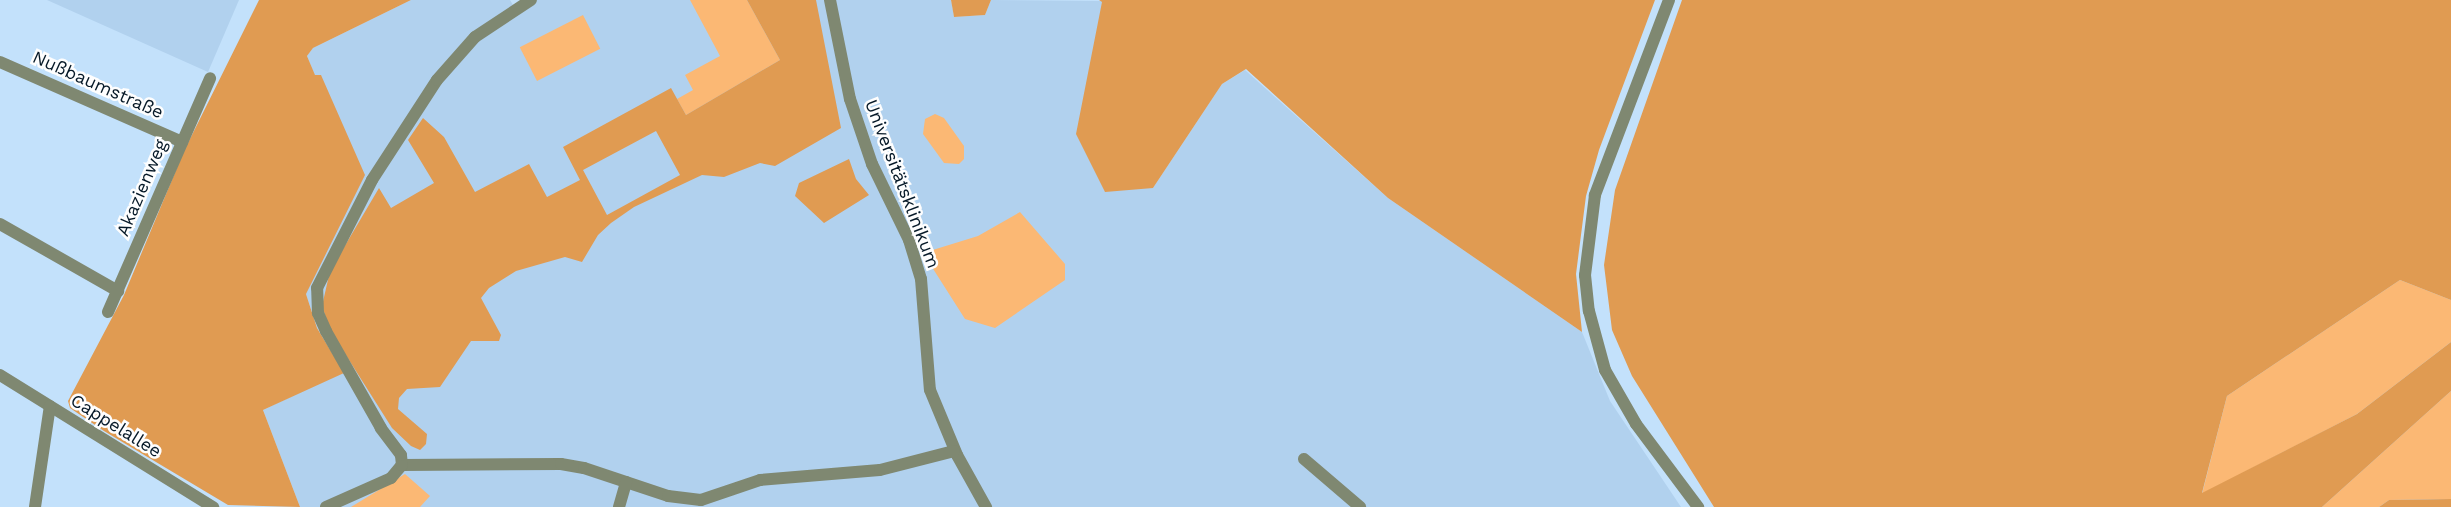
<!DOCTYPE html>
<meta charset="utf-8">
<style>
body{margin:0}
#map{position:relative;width:2451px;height:507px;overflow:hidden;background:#c3e1fb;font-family:"Work Sans",sans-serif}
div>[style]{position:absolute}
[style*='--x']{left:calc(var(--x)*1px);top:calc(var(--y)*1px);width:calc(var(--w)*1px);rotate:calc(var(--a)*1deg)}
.built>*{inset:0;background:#b1d1ee}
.green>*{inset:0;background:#fbb874;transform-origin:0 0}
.forest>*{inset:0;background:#e09b52}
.minor>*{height:12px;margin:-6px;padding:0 6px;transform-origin:6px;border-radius:6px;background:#7f8871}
span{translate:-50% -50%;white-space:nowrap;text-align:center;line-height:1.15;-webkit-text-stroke:5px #fefefe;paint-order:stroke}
.street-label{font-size:18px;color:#061928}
</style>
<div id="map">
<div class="built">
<i style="clip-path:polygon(47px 0,239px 0,208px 72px)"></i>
<i style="clip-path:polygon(411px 0,510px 0,513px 5px,522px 0,951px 0,954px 17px,985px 15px,991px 0,1102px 1px,1153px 188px,1222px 84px,1245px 70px,1388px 198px,1582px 332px,1610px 401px,1681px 507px,300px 507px,263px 410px,343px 372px,317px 328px,306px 294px,320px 75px,315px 76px,307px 56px,313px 48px)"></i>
</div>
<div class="green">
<i style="clip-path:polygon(690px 0,747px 0,780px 60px,686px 115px,677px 99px,693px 90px,685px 75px,720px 56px)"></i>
<i style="left:583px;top:15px;width:38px;height:71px;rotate:63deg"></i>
<i style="clip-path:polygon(935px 114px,944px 118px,964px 146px,964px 159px,959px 164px,944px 163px,923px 134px,925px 119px)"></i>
<i style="clip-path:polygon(1020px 212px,1065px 264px,1065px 280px,995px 328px,965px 319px,923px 253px,978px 236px)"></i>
<i style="clip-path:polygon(2400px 280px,2451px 300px,2451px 342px,2357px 414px,2202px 494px,2227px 396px)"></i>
<i style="clip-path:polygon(2451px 391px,2451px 499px,2389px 500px,2379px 507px,2322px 507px)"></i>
<i style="clip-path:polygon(405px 474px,430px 496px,420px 507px,351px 507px)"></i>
</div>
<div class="forest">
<i style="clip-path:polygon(259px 0,411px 0,313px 48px,307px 56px,315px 75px,321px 75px,365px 175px,306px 294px,317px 328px,344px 373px,263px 410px,300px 507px,228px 505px,104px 431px,70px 408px,68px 401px,124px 295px,184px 151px)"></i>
<i style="clip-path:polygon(evenodd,747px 0,816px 0,841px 128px,775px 166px,760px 163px,724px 177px,702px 175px,634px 207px,611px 223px,598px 235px,582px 262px,565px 257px,516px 271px,489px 288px,481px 298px,501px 335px,499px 341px,471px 341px,440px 387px,407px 389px,399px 398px,398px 409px,427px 434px,426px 444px,420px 450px,411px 446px,392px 428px,330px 330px,322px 306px,330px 271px,379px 188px,391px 208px,434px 183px,408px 140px,423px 118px,444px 137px,475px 192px,529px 164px,547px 197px,580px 180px,563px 147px,671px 88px,686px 115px,780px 60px,747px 0,656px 131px,680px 175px,607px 215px,583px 170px,656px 131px)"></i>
<i style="clip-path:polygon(951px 0,991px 0,985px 15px,954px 17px)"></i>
<i style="clip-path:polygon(1099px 0,1655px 0,1599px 150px,1586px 196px,1576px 274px,1582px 332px,1388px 198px,1246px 69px,1222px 84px,1153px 188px,1105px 192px,1076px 134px,1102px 2px)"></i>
<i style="clip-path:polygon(1682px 0,2451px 0,2451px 300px,2400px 280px,2227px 396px,2202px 493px,2357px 414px,2451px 342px,2451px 391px,2322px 507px,1714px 507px,1632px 376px,1612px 330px,1604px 265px,1615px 190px)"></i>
<i style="clip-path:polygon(849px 159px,856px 179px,869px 195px,824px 223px,795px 196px,799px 183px)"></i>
<i style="clip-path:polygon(2451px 499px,2451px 507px,2379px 507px,2389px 500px)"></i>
</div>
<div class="minor">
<i style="--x:830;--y:0;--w:101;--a:78.6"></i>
<i style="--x:850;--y:99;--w:69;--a:71.3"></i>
<i style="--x:872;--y:164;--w:85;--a:64"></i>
<i style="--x:909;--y:240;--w:41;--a:72.9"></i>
<i style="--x:921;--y:279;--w:111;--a:85.4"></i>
<i style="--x:930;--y:390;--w:70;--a:67.4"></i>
<i style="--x:957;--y:455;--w:60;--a:60.9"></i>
<i style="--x:1669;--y:0;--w:209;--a:110.8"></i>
<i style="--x:1595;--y:195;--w:81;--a:97.1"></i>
<i style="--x:1585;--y:275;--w:36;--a:84"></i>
<i style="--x:1589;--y:311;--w:61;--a:74.8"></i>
<i style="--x:1605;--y:370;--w:62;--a:60.1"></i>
<i style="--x:1636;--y:424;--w:104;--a:53.2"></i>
<i style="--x:0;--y:62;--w:199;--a:23.7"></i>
<i style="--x:0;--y:224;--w:136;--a:29.6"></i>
<i style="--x:108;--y:312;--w:255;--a:-66.4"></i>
<i style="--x:0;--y:375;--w:251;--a:31.8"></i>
<i style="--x:1304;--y:459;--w:74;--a:40.6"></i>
<i style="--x:402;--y:465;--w:159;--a:-0.4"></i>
<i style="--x:561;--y:464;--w:23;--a:10"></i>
<i style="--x:584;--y:468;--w:89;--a:18.4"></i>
<i style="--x:668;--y:496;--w:33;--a:7"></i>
<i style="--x:701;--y:500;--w:62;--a:-18.7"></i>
<i style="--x:760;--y:480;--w:120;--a:-4.8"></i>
<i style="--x:880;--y:470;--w:76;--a:-14.4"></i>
<i style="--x:35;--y:507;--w:102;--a:-81.6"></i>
<i style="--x:326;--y:507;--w:71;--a:-24"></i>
<i style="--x:391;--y:478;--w:17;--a:-50"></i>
<i style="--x:402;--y:465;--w:10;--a:-96"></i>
<i style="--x:401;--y:455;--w:34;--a:-127"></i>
<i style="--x:381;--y:428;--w:112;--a:-119.6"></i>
<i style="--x:326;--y:331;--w:20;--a:-114"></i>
<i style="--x:318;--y:313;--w:25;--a:-92"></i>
<i style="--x:317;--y:288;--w:121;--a:-63"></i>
<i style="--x:372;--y:180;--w:119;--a:-57"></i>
<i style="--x:437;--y:80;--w:57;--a:-48.5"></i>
<i style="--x:475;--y:37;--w:67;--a:-33.5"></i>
<i style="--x:619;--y:507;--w:26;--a:-74"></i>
</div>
<div class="street-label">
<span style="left:98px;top:85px;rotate:24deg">Nußbaumstraße</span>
<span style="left:902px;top:184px;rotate:69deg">Universitätsklinikum</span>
<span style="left:142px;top:188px;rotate:-67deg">Akazienweg</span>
<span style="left:116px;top:426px;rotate:32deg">Cappelallee</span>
</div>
</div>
